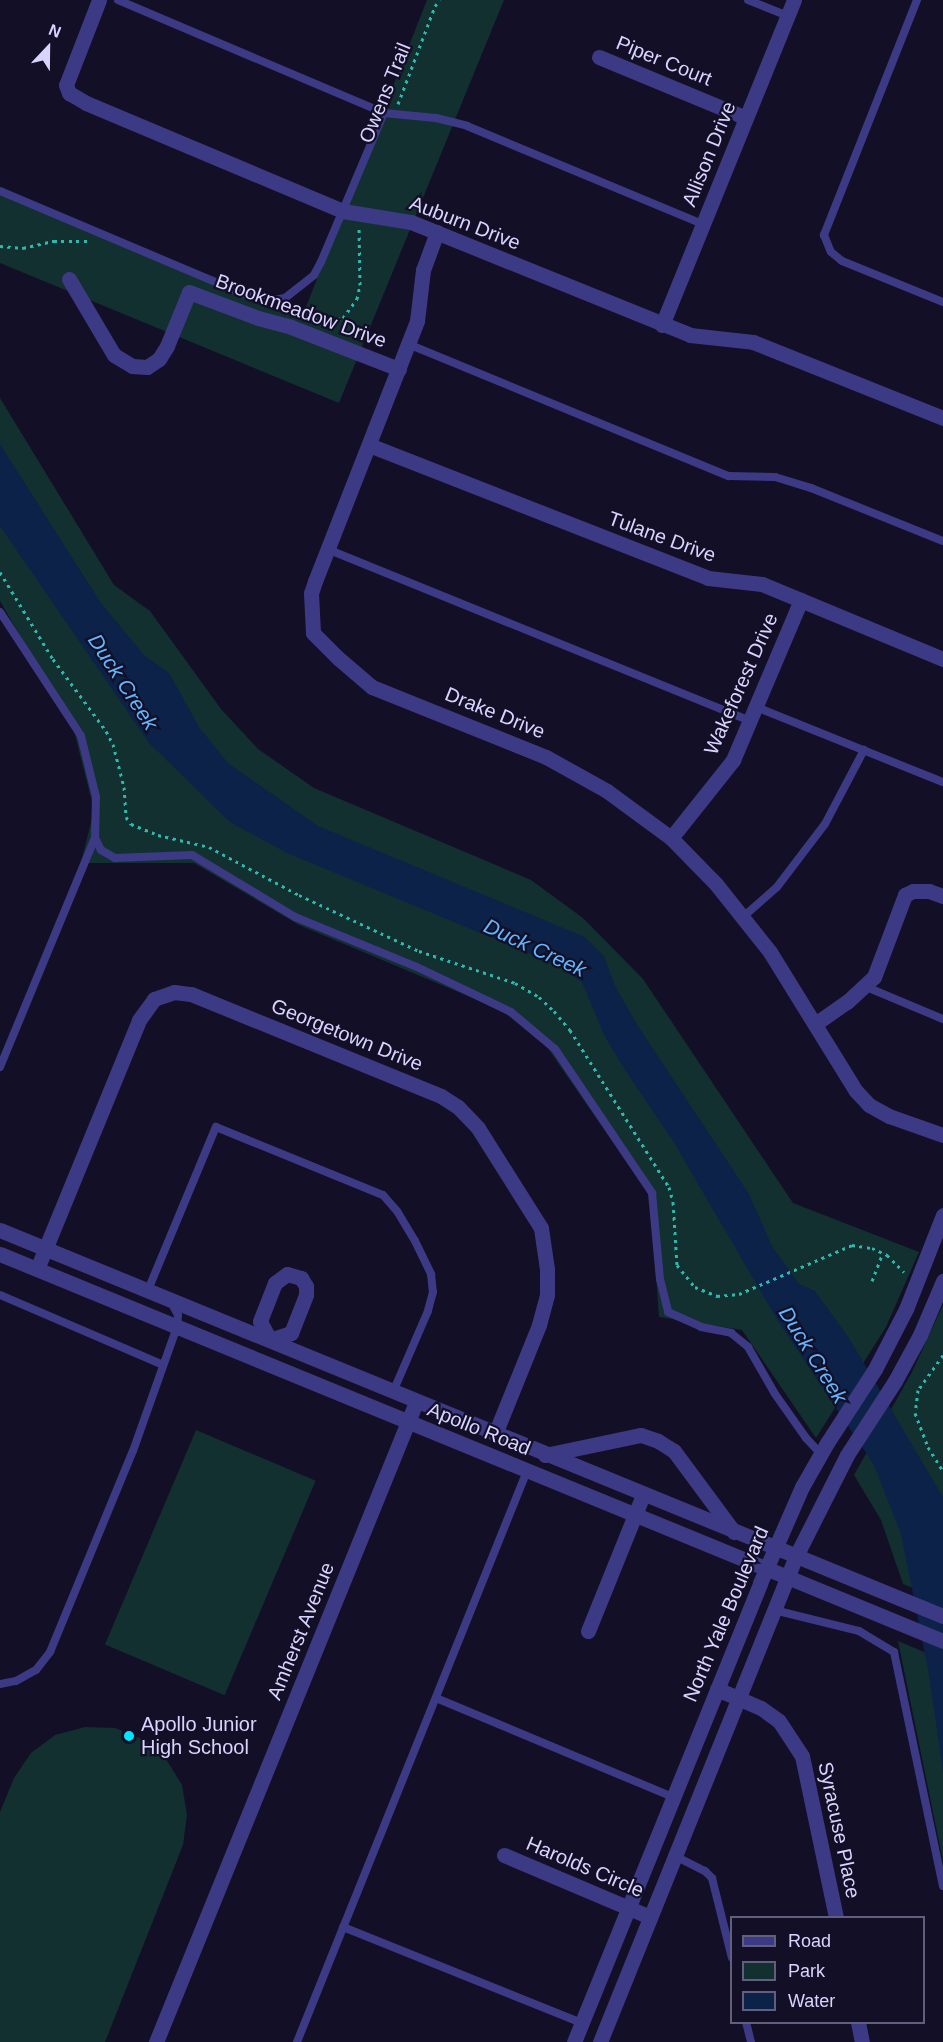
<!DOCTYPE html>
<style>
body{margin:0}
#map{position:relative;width:943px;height:2042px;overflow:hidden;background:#130f26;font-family:Helvetica,sans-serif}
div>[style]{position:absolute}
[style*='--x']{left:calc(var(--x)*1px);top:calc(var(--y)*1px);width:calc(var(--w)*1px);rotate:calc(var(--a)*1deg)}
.green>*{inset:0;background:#12302f;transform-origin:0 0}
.water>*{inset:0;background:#0c2248}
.path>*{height:3px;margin-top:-1.5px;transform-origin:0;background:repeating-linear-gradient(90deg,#2fb8b0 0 3px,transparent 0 7.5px)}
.service>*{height:8px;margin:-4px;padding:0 4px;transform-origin:4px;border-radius:4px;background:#3d3a85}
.minor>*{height:15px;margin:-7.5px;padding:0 7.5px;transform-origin:7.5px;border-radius:7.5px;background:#3d3a85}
.tertiary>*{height:15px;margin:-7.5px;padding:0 7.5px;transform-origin:7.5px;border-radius:7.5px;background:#3d3a85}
.dots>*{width:16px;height:16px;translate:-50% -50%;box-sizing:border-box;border:3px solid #130f26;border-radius:50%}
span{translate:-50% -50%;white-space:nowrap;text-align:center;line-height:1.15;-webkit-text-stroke:4.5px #130f26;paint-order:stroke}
.street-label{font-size:20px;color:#d9d4ff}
.poi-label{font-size:20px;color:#d9d4ff}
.left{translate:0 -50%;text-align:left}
.water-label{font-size:21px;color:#62b6ff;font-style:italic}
.legend{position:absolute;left:730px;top:1916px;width:195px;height:108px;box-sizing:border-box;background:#130f26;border:2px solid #625e7d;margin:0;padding:8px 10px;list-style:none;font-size:18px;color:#d9d4ff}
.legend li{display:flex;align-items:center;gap:12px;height:30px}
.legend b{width:30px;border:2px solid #625e7d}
.north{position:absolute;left:18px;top:18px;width:60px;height:60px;-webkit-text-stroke:4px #130f26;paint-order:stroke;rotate:22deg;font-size:16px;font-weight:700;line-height:24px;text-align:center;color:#d9d4ff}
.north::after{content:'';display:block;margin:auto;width:21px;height:27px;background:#d9d4ff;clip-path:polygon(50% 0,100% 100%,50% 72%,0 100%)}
</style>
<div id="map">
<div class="green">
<i style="clip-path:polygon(427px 0,504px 0,339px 403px,0 263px,0 193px,304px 312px)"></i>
<i style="clip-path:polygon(0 398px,114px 585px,150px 611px,221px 709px,258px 749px,314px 788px,531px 880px,583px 918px,643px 979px,793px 1203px,919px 1252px,886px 1327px,816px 1438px,742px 1330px,659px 1317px,650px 1196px,547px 1047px,501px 1010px,299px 925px,194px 863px,81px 863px,94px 810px,73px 727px,0 601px)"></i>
<i style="clip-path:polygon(943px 1305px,943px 1600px,903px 1584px,881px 1520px,854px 1475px,912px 1372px)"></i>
<i style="left:196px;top:1430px;width:130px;height:233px;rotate:23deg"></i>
<i style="clip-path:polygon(898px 1641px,943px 1660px,943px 1861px)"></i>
<i style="clip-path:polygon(85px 1727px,115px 1728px,143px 1739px,166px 1759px,182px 1785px,187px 1815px,183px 1845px,105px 2042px,0 2042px,0 1812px,14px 1778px,31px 1753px,55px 1735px)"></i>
</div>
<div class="water">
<i style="clip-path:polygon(0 444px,101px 603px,144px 655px,169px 673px,199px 727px,228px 763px,318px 826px,585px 937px,604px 956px,615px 986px,638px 1026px,749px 1194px,772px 1246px,799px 1284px,815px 1291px,849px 1338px,943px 1497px,943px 1771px,928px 1669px,901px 1534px,874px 1465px,778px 1321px,673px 1141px,625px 1070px,605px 1037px,582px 982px,555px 964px,287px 853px,230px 822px,149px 743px,0 526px)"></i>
</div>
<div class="path">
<i style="--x:398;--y:104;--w:105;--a:-69.3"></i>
<i style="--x:435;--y:6;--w:8;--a:-50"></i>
<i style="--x:0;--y:246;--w:23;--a:5"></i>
<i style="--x:23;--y:248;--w:32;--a:-13"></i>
<i style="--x:54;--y:241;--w:33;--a:0"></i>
<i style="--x:314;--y:319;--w:16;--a:7"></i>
<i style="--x:330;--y:321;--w:13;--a:-13"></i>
<i style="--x:343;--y:318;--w:24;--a:-54"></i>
<i style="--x:357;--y:299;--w:14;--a:-78"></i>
<i style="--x:360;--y:285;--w:58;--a:-91"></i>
<i style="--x:0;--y:572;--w:102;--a:58.7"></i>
<i style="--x:53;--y:659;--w:89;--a:53.6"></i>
<i style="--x:106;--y:731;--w:15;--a:62"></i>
<i style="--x:113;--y:744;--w:44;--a:75.7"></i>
<i style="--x:124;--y:787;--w:30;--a:86"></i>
<i style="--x:126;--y:817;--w:9;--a:54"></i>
<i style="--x:131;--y:824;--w:29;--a:22"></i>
<i style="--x:158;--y:835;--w:52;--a:13.2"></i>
<i style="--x:209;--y:847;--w:102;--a:28.1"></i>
<i style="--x:299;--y:895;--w:132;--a:25"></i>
<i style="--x:419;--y:951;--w:101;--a:18.4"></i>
<i style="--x:515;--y:983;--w:28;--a:30"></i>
<i style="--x:539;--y:997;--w:21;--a:43"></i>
<i style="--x:554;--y:1011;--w:25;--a:50"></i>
<i style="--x:570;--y:1030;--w:186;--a:57.8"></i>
<i style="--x:669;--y:1187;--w:16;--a:75"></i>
<i style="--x:673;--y:1202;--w:63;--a:86.4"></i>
<i style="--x:677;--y:1265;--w:28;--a:51"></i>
<i style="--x:695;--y:1287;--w:24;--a:22"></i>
<i style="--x:717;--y:1296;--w:22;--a:-5"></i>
<i style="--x:739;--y:1294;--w:123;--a:-23.4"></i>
<i style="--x:852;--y:1245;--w:20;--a:9"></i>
<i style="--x:872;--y:1248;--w:17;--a:25"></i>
<i style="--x:887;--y:1255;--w:24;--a:45"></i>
<i style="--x:872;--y:1281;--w:30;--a:-69"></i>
<i style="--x:943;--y:1355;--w:43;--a:125.5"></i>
<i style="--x:918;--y:1390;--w:23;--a:97"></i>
<i style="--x:915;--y:1413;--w:36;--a:69"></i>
<i style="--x:928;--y:1447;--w:28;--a:58"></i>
</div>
<div class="service">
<i style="--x:118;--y:0;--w:289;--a:23"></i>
<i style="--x:384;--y:113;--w:52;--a:5.5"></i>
<i style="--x:436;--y:118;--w:32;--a:14"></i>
<i style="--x:467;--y:126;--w:256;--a:22.6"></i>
<i style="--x:748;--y:0;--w:43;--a:21.8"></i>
<i style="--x:917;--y:0;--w:253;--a:111.6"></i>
<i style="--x:824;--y:235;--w:18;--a:68"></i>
<i style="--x:831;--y:252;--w:14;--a:39"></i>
<i style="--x:842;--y:261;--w:109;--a:22.1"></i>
<i style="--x:0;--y:191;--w:270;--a:22.9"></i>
<i style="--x:249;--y:296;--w:21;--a:14"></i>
<i style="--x:269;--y:301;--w:16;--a:-11"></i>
<i style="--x:285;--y:298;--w:37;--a:-38"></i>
<i style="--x:314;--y:275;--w:15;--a:-62"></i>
<i style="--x:321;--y:262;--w:162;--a:-67.1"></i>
<i style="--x:408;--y:344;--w:347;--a:22.4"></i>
<i style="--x:729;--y:476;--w:46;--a:1.2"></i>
<i style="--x:775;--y:477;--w:38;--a:17"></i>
<i style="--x:811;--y:488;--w:142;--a:21.9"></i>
<i style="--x:327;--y:549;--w:457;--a:22.1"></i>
<i style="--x:0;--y:612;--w:148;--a:56.8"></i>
<i style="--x:81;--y:736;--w:63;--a:76.2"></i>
<i style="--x:96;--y:797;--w:41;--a:91.4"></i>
<i style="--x:95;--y:838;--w:13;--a:63"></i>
<i style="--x:101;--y:850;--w:16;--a:30"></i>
<i style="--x:115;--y:858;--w:77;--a:-2.2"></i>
<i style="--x:192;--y:855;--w:120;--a:31"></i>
<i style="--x:295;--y:917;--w:132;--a:22.3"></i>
<i style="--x:417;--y:967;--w:104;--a:25.6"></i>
<i style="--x:511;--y:1012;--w:57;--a:40.1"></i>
<i style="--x:555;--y:1049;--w:174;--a:56"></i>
<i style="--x:652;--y:1193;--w:86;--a:84.7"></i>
<i style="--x:660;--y:1279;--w:34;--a:76"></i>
<i style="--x:668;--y:1312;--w:36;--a:24"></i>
<i style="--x:701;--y:1327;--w:31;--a:11"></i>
<i style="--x:731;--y:1333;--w:22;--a:39"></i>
<i style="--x:748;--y:1347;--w:54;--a:60.1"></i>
<i style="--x:775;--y:1394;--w:54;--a:54.8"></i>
<i style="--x:806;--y:1438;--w:22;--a:47"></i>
<i style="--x:756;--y:707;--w:201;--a:21.9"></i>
<i style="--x:743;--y:917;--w:45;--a:-41.4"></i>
<i style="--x:777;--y:887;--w:79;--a:-52.7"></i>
<i style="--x:825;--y:824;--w:84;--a:-62.2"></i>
<i style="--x:864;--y:986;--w:86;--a:22.7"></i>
<i style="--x:0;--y:1067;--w:248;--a:-67.5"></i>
<i style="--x:148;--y:1290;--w:177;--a:-67.4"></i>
<i style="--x:216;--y:1127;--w:180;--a:22.2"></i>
<i style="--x:383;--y:1195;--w:21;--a:49"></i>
<i style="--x:397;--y:1211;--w:35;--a:59"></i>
<i style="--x:415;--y:1241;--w:37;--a:64"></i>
<i style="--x:431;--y:1274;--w:18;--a:84"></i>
<i style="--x:433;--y:1292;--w:20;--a:105"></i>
<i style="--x:428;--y:1311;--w:88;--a:113.4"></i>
<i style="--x:0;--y:1295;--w:177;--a:23.2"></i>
<i style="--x:774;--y:1610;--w:88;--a:13.9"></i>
<i style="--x:859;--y:1631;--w:41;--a:31"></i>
<i style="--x:894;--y:1652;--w:239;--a:78.2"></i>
<i style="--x:0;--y:1684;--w:16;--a:-11"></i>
<i style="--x:16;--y:1681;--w:23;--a:-29"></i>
<i style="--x:36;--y:1670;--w:23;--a:-52"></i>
<i style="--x:50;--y:1652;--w:217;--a:-67.6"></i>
<i style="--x:133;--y:1451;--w:132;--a:-70.5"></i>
<i style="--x:177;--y:1327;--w:12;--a:-85"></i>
<i style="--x:178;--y:1315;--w:13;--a:-119"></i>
<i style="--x:436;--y:1698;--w:257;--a:22.7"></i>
<i style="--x:675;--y:1856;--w:34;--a:27"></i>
<i style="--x:705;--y:1871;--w:10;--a:45"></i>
<i style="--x:712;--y:1878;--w:82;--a:76"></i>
<i style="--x:343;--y:1927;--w:258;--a:21.9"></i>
<i style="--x:746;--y:2022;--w:21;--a:76"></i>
<i style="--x:297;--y:2042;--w:616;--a:-68.06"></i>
</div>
<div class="minor">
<i style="--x:99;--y:0;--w:91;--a:111.2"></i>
<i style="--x:66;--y:85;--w:9;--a:69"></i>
<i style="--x:69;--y:93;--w:20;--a:30"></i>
<i style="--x:86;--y:103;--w:279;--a:22.8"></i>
<i style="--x:343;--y:211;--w:69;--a:9.2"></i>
<i style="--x:411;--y:222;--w:301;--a:22"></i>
<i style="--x:690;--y:335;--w:63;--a:6.3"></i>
<i style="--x:753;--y:342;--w:205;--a:21.8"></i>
<i style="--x:599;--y:57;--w:159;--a:22.5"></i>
<i style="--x:437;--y:232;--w:40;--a:110.2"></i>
<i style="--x:423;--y:270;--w:51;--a:96.7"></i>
<i style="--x:417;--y:321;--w:279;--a:111.4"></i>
<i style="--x:315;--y:581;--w:13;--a:108"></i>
<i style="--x:311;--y:593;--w:40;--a:87.1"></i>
<i style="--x:313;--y:633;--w:35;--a:45"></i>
<i style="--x:338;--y:658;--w:45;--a:40.5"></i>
<i style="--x:372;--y:687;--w:188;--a:21.9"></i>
<i style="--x:546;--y:757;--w:70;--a:29.1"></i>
<i style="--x:607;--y:791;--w:79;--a:36.3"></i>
<i style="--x:671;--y:838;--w:64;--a:45.6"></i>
<i style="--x:716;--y:884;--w:87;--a:51.5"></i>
<i style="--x:770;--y:952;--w:163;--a:58.3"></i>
<i style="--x:856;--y:1091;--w:19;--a:47"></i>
<i style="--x:869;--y:1105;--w:23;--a:29"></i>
<i style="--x:889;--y:1116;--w:57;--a:19.4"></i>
<i style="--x:69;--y:279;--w:88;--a:59.4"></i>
<i style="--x:114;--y:355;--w:21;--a:31"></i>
<i style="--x:132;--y:366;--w:15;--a:4"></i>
<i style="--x:147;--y:367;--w:14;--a:-34"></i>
<i style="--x:159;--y:359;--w:15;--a:-58"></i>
<i style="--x:167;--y:346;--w:58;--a:-67.8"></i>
<i style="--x:189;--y:292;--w:74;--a:20.6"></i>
<i style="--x:258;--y:318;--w:34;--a:15"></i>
<i style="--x:291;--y:327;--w:116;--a:21.3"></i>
<i style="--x:662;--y:325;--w:351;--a:-67.9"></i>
<i style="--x:369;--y:445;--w:364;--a:21.4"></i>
<i style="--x:708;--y:578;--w:54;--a:6.3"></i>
<i style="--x:762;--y:584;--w:196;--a:22.5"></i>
<i style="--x:671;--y:838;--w:100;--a:-51.5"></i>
<i style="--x:733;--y:760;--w:174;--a:-67"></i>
<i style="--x:815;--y:1024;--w:39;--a:-35"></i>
<i style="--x:847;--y:1002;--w:37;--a:-43"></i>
<i style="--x:874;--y:977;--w:88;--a:-69.3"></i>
<i style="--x:905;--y:895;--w:9;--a:-27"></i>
<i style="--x:913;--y:891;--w:16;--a:0"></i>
<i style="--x:929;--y:891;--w:15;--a:20"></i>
<i style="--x:37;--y:1269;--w:269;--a:-67.7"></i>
<i style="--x:139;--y:1020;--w:26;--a:-54"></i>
<i style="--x:154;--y:999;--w:21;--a:-19"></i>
<i style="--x:174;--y:992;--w:17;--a:7"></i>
<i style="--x:191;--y:994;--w:270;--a:22.2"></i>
<i style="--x:441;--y:1096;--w:20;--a:33"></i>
<i style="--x:458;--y:1107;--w:29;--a:46"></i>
<i style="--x:478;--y:1128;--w:118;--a:57.8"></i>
<i style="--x:541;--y:1228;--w:41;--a:81.7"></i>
<i style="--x:547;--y:1269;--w:26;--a:90"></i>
<i style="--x:547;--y:1295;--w:31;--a:105"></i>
<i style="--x:539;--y:1325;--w:118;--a:112"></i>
<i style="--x:287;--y:1274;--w:15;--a:16"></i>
<i style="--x:301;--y:1278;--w:9;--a:58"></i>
<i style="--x:306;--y:1286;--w:9;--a:90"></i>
<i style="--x:306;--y:1295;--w:41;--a:111.5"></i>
<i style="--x:291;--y:1333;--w:22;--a:162"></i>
<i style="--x:270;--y:1340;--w:21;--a:-118"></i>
<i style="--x:260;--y:1321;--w:41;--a:-68.5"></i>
<i style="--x:275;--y:1283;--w:15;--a:-37"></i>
<i style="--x:545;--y:1455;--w:98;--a:-11.8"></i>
<i style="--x:641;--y:1435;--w:18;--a:19"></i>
<i style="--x:658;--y:1441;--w:19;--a:32"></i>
<i style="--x:674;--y:1451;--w:101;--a:53.5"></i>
<i style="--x:588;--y:1631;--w:147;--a:-68"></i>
<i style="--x:717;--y:1689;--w:48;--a:23.4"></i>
<i style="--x:761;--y:1708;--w:22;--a:36"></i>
<i style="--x:779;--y:1721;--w:42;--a:56.7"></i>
<i style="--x:802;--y:1756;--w:166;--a:78.1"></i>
<i style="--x:504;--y:1855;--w:159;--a:23"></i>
<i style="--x:858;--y:2022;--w:20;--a:79"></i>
<i style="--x:156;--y:2042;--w:691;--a:-67.89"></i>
</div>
<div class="tertiary">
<i style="--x:0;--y:1230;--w:1019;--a:22.26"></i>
<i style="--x:0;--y:1254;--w:1019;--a:22.31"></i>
<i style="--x:574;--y:2042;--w:495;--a:-67.9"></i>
<i style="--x:760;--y:1583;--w:105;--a:-66.4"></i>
<i style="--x:802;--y:1487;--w:51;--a:-60.4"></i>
<i style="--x:827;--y:1443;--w:88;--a:-57"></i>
<i style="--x:875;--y:1369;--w:68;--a:-62.7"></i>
<i style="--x:906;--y:1309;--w:101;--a:-68.5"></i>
<i style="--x:600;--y:2042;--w:524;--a:-68.04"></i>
<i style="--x:796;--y:1556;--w:113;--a:-63.2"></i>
<i style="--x:847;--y:1455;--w:88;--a:-57"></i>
<i style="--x:895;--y:1381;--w:52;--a:-61.5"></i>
<i style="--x:920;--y:1335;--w:59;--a:-66.9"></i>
</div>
<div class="dots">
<i style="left:129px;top:1736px;background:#00e5ff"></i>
</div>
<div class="street-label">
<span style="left:664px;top:61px;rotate:22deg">Piper Court</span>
<span style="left:385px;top:93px;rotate:-68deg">Owens Trail</span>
<span style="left:709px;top:154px;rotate:-68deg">Allison Drive</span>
<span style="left:465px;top:223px;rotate:21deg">Auburn Drive</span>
<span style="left:301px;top:311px;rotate:20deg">Brookmeadow Drive</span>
<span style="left:662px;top:537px;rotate:20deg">Tulane Drive</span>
<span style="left:741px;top:684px;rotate:-66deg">Wakeforest Drive</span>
<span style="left:495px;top:713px;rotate:22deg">Drake Drive</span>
<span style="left:347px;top:1035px;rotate:22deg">Georgetown Drive</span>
<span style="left:479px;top:1429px;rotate:22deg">Apollo Road</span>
<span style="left:726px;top:1614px;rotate:-67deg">North Yale Boulevard</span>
<span style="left:301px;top:1631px;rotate:-68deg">Amherst Avenue</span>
<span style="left:839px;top:1830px;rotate:78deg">Syracuse Place</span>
<span style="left:585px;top:1867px;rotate:23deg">Harolds Circle</span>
</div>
<div class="poi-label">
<span class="left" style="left:141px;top:1736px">Apollo Junior<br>High School</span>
</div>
<div class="water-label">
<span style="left:123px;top:682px;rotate:57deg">Duck Creek</span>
<span style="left:535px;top:948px;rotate:25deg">Duck Creek</span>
<span style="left:813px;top:1355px;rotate:58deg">Duck Creek</span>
</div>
<ul class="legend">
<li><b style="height:8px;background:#3d3a85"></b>Road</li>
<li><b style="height:16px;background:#12302f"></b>Park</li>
<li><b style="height:16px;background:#0c2248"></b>Water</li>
</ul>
<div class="north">N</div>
</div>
